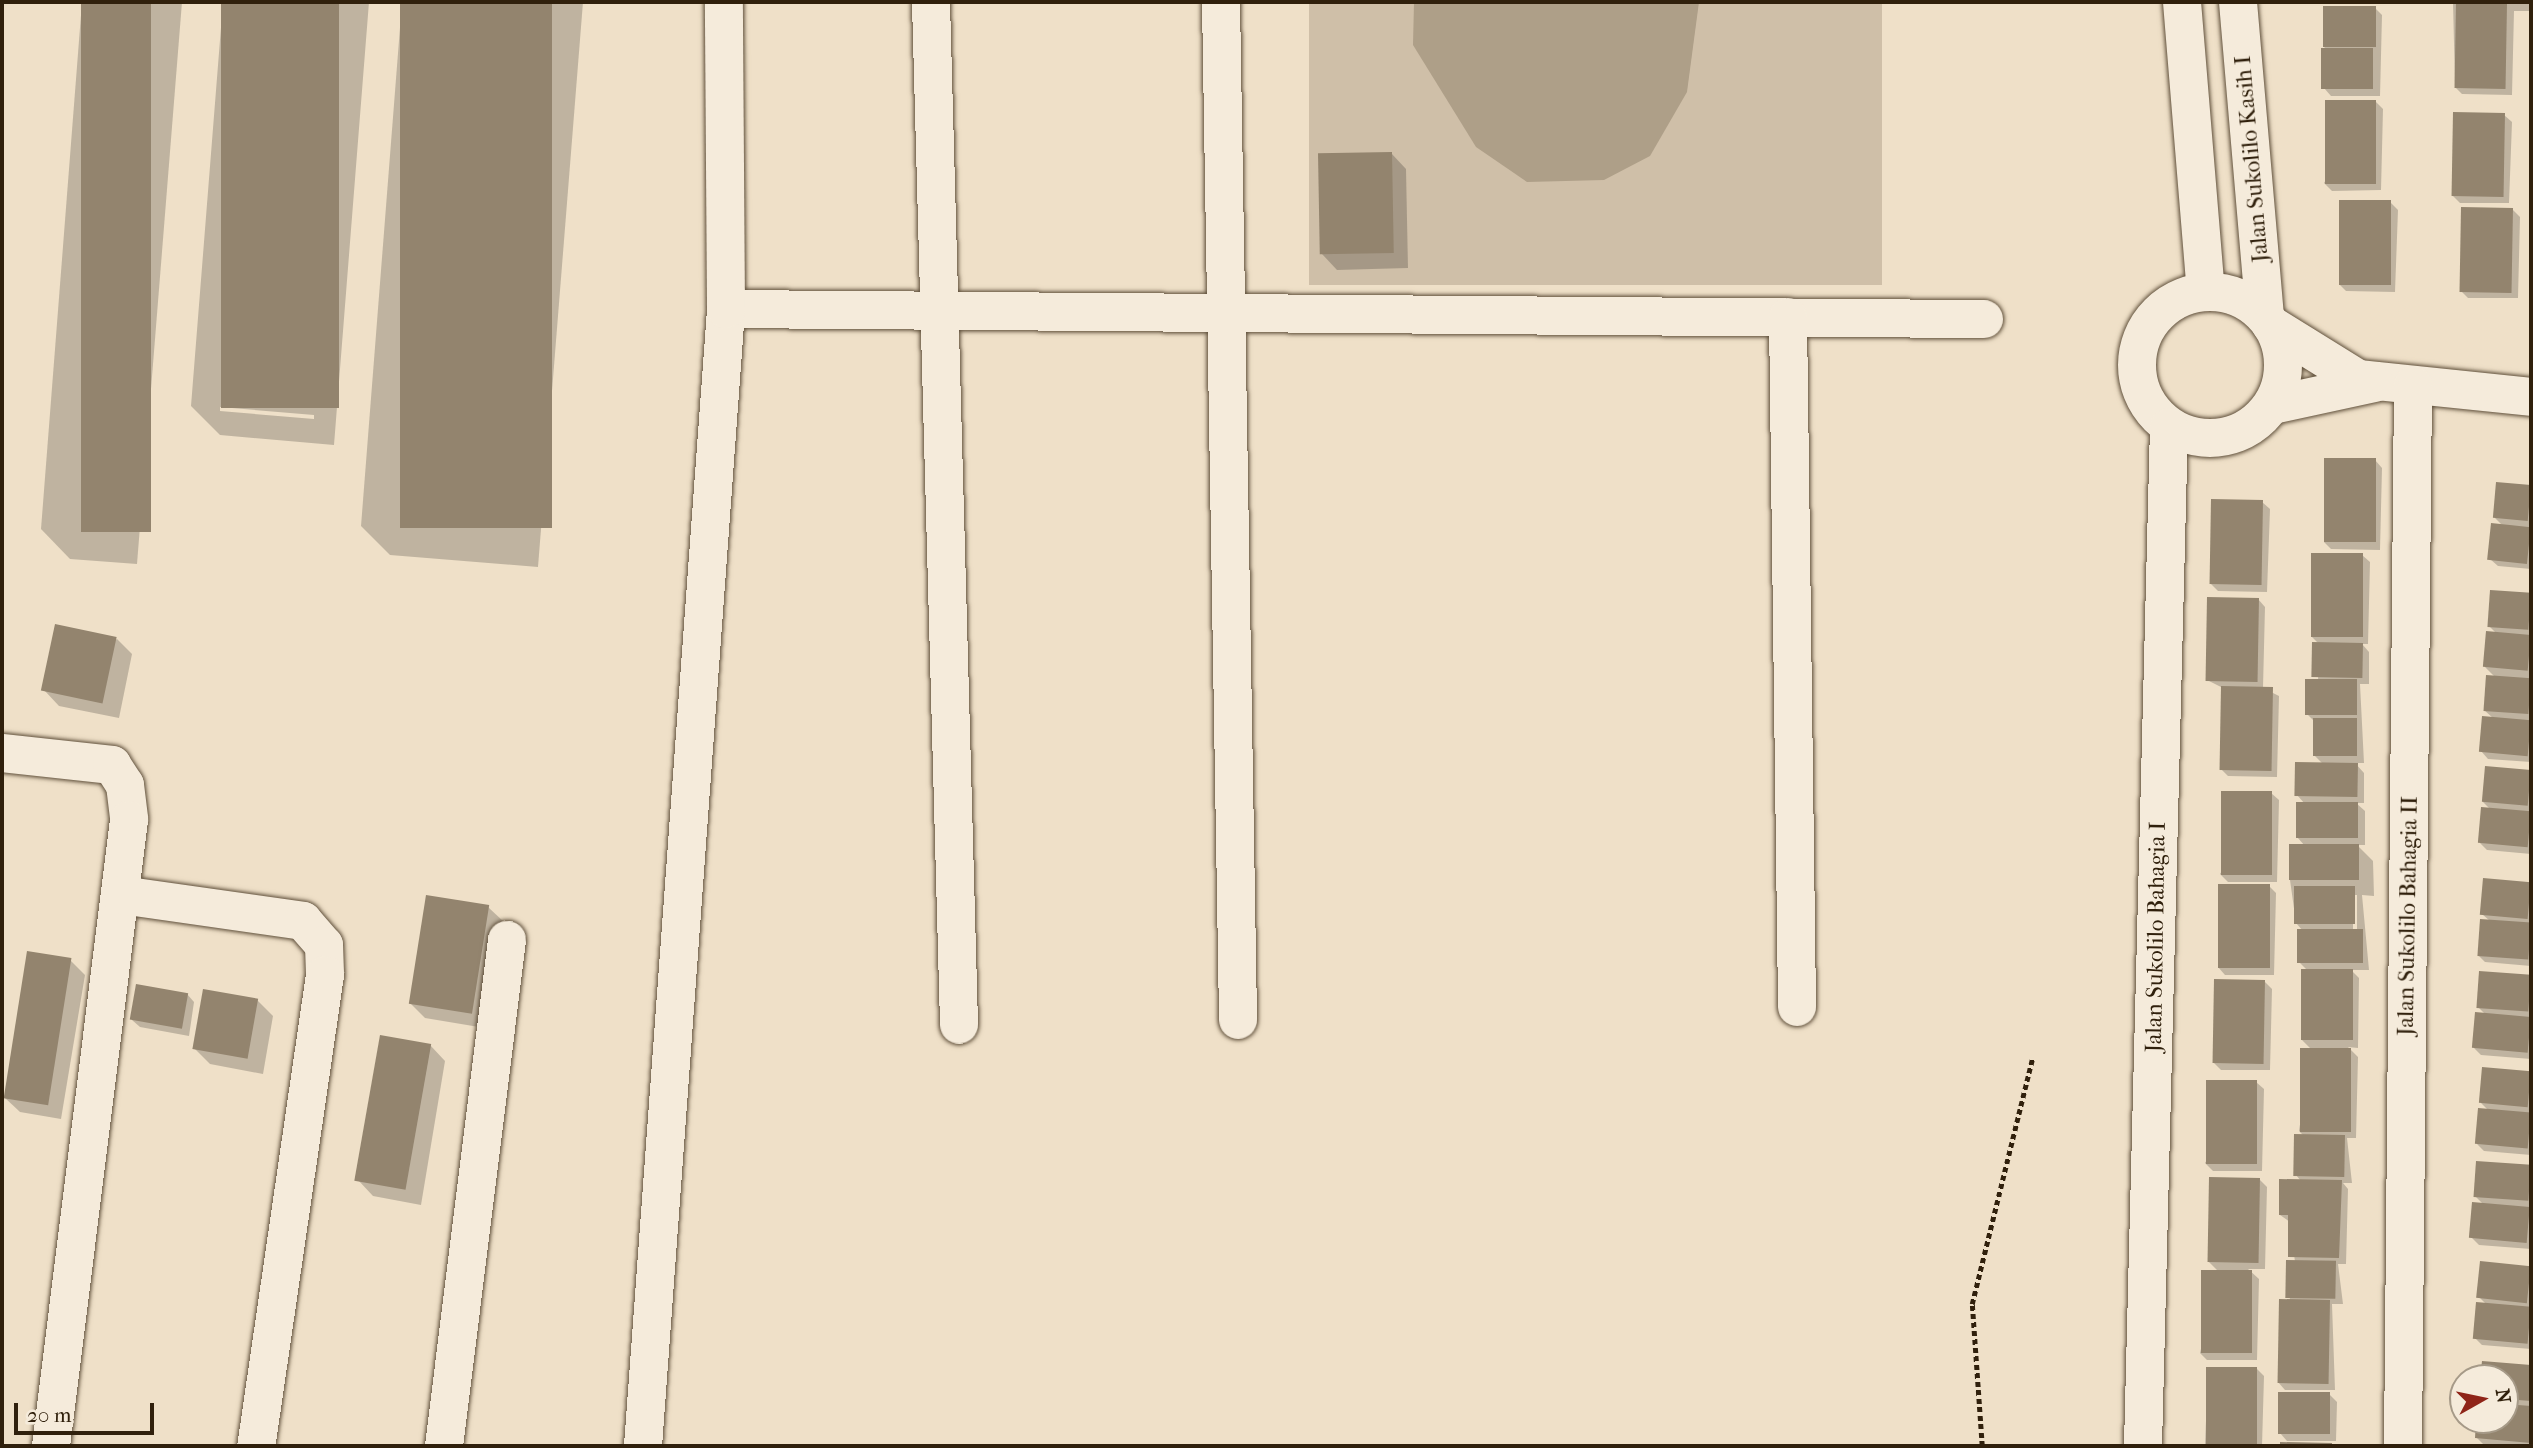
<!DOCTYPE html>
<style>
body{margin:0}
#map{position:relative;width:2533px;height:1448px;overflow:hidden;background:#efe0c8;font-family:"IM FELL French Canon",serif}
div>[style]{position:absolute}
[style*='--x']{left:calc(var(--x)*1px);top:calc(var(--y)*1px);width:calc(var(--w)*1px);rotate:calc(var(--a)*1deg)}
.green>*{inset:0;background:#cfbfa8;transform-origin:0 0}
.water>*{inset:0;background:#ae9f88}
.shadow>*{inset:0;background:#0003}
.building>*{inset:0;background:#93846e;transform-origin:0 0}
.path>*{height:4.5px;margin-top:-2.25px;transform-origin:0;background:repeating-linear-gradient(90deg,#30200c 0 5px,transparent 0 8.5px)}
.roads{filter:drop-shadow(0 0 2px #60503b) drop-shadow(0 0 2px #60503b)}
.minor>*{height:38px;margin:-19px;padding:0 19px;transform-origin:19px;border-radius:19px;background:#f5ebdb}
.minor>.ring{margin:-19px;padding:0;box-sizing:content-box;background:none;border:38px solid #f5ebdb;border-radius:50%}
span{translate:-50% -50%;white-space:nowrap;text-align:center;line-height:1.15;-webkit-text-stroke:5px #f5ebdb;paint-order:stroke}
.street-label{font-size:23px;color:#30200c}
.frame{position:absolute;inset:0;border:4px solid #30200c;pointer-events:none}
.north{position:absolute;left:2449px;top:1364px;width:70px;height:70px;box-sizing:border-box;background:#f5ebdb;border:2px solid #a69a88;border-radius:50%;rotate:81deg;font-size:19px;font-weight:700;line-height:28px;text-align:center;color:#30200c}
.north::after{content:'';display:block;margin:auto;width:24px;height:32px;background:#8f2418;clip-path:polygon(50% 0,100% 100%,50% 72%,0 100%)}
.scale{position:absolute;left:14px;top:1403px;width:140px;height:32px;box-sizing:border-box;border:4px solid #30200c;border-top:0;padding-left:9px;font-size:21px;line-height:24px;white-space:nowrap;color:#30200c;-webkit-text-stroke:5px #f5ebdb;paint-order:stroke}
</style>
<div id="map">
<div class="green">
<i style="left:1309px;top:2px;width:573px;height:283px"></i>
</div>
<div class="water">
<i style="clip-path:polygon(1414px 2px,1699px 2px,1687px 92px,1650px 156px,1604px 180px,1527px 182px,1476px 147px,1413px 45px)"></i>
</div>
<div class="shadow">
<i style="clip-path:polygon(82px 2px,182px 2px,137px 564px,70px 559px,41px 529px)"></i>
<i style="clip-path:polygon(evenodd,223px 2px,369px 2px,334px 445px,220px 435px,191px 406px,223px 2px,220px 407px,314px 415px,314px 419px,220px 411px,220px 407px)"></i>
<i style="clip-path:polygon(402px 2px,583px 2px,538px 567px,390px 555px,361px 526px)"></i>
<i style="clip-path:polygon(2453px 2px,2531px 2px,2531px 11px,2514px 11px,2512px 95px,2462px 94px,2455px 87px)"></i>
<i style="clip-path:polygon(2325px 7px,2375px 8px,2382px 15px,2380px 96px,2331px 96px,2324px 88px)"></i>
<i style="clip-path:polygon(2376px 102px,2383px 109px,2381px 190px,2332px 191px,2324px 183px)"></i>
<i style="clip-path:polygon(2504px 115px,2512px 122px,2509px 203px,2460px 203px,2453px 196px)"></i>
<i style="clip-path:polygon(1391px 153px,1406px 169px,1408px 268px,1337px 270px,1322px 254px)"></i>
<i style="clip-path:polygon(2390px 202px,2398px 210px,2395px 292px,2346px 291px,2339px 284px)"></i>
<i style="clip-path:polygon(2512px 209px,2520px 217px,2518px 298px,2468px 298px,2461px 291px)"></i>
<i style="clip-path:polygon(2375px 460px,2382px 468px,2380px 550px,2331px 549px,2324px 542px)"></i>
<i style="clip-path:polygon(2497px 484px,2531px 487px,2531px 569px,2498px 566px,2490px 559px,2503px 526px,2495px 518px)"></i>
<i style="clip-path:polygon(2262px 502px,2270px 509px,2267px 592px,2218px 591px,2211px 584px)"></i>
<i style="clip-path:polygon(evenodd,2362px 555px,2370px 562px,2368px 644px,2362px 644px,2369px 652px,2369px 684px,2360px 684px,2364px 763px,2355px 763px,2364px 773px,2364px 803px,2356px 803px,2365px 811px,2365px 845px,2357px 845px,2373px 861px,2374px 896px,2362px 895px,2369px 970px,2351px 970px,2359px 978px,2358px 1048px,2348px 1047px,2358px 1057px,2356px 1138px,2347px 1138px,2352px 1183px,2343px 1183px,2348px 1189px,2346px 1264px,2338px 1264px,2343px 1304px,2332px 1304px,2335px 1390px,2285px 1390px,2278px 1382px,2295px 1262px,2290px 1222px,2280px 1215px,2301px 1181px,2296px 1175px,2304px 1136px,2299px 1131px,2311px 1049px,2302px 1040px,2307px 970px,2299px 962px,2303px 931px,2296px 923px,2290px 880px,2305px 846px,2297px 837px,2305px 804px,2297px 795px,2324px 765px,2314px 755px,2315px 722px,2307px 714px,2318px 681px,2319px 644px,2311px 636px,2362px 555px,2353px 895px,2357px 895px,2357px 933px,2353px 933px,2353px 895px)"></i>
<i style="clip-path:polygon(2492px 592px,2531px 595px,2531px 762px,2488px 759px,2481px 751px,2493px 718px,2484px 710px,2495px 677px,2485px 667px,2497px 634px,2489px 626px)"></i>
<i style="clip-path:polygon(2258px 599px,2265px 607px,2263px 688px,2279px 696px,2277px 777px,2228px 776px,2221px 769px,2223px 688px,2207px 680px)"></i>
<i style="clip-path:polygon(117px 639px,132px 654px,119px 718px,59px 706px,44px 690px)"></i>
<i style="clip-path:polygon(2487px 768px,2531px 772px,2531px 854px,2487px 850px,2480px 843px,2491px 810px,2483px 802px)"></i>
<i style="clip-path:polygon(2271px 793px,2279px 800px,2277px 882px,2228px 882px,2220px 874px)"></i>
<i style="clip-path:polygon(2485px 880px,2531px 884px,2531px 966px,2485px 962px,2478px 955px,2490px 921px,2482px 914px)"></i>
<i style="clip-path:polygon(2269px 886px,2276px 893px,2274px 975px,2225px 975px,2218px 967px)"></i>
<i style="clip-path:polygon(488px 907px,504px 922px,485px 1028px,425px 1018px,410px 1003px)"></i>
<i style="clip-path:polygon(70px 960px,85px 975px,61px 1119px,20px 1112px,4px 1097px)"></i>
<i style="clip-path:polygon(2480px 973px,2531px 977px,2531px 1059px,2481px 1055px,2474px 1048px,2486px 1015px,2478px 1007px)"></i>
<i style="clip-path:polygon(2265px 982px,2272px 989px,2270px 1070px,2221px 1070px,2213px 1062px)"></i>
<i style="clip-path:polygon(187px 994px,194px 1002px,189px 1036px,140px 1027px,132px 1020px)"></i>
<i style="clip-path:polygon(257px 1000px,273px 1016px,263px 1074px,210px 1064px,195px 1049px)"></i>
<i style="clip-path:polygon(430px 1045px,445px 1061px,421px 1205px,373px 1196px,358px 1180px)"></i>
<i style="clip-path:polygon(2484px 1069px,2531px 1073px,2531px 1155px,2484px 1151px,2477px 1144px,2489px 1111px,2481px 1103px)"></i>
<i style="clip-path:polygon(2256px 1082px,2264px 1089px,2262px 1171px,2213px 1171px,2205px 1163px)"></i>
<i style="clip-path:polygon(2477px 1163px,2531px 1167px,2531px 1249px,2479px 1245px,2471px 1237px,2483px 1204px,2475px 1196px)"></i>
<i style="clip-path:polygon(2259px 1179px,2267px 1187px,2265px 1269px,2248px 1269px,2259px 1279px,2257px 1360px,2207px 1360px,2200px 1353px,2219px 1272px,2208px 1261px)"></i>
<i style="clip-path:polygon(2482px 1263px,2531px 1267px,2531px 1349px,2482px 1345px,2475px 1338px,2487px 1305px,2479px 1297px)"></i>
<i style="clip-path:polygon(2483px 1363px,2531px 1367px,2531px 1446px,2484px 1445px,2476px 1437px,2478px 1420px,2505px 1420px,2505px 1378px,2482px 1378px)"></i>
<i style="clip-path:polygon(2208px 1369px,2257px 1369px,2264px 1376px,2262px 1446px,2205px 1446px)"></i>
<i style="clip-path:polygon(2329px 1394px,2337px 1402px,2336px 1441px,2287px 1441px,2280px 1433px)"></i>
</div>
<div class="building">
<i style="left:81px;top:2px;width:70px;height:530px"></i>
<i style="left:221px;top:2px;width:118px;height:406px"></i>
<i style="left:400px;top:2px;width:152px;height:526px"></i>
<i style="left:2456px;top:3px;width:51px;height:85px;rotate:1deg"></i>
<i style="left:2323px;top:6px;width:53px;height:41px"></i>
<i style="left:2321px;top:48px;width:52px;height:41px"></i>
<i style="left:2325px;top:100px;width:51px;height:84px"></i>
<i style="left:2453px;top:112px;width:52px;height:84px;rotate:1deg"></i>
<i style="left:1392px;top:152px;width:101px;height:74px;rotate:89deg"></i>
<i style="left:2339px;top:200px;width:52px;height:85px"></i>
<i style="left:2461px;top:207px;width:52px;height:85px;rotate:1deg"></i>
<i style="left:2324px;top:458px;width:52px;height:84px"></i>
<i style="left:2496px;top:482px;width:35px;height:36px;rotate:5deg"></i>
<i style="left:2263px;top:500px;width:85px;height:52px;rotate:91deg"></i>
<i style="left:2491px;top:523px;width:40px;height:37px;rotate:6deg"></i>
<i style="left:2311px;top:553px;width:52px;height:84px"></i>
<i style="left:2490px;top:590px;width:41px;height:37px;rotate:4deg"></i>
<i style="left:2207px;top:597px;width:52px;height:84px;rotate:1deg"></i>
<i style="left:55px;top:624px;width:63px;height:68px;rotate:12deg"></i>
<i style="left:2486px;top:631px;width:45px;height:36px;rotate:5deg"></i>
<i style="left:2312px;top:642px;width:51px;height:35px;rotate:1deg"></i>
<i style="left:2486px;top:675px;width:45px;height:36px;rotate:4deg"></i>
<i style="left:2305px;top:679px;width:52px;height:36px"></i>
<i style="left:2221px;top:686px;width:52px;height:84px;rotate:1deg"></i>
<i style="left:2482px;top:716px;width:49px;height:36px;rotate:5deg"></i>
<i style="left:2313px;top:718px;width:44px;height:38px"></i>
<i style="left:2295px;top:762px;width:63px;height:34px;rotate:1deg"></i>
<i style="left:2485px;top:766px;width:46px;height:36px;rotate:5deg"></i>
<i style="left:2221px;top:791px;width:51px;height:84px"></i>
<i style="left:2296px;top:802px;width:62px;height:36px"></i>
<i style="left:2481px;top:807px;width:50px;height:36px;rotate:5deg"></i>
<i style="left:2289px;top:844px;width:70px;height:36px"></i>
<i style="left:2483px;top:878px;width:48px;height:37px;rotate:5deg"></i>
<i style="left:2218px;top:884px;width:52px;height:84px"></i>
<i style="left:2294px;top:886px;width:61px;height:38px"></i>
<i style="left:426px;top:895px;width:64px;height:110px;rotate:9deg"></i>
<i style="left:2480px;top:919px;width:51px;height:37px;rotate:4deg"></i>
<i style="left:2297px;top:929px;width:66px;height:34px"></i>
<i style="left:27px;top:951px;width:45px;height:149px;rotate:9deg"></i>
<i style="left:2301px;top:969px;width:52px;height:71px"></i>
<i style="left:2479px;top:971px;width:52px;height:37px;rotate:4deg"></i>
<i style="left:2214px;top:979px;width:51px;height:84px;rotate:1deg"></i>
<i style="left:136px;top:984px;width:53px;height:36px;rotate:10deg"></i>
<i style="left:203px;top:989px;width:56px;height:61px;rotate:10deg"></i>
<i style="left:2475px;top:1012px;width:56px;height:36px;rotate:5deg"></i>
<i style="left:380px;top:1035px;width:52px;height:148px;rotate:10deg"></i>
<i style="left:2300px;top:1048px;width:51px;height:84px"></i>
<i style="left:2482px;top:1067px;width:49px;height:36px;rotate:5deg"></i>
<i style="left:2206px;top:1080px;width:51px;height:84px"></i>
<i style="left:2478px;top:1108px;width:53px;height:36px;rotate:5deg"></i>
<i style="left:2294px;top:1134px;width:51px;height:42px;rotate:1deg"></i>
<i style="left:2476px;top:1161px;width:55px;height:36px;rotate:4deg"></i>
<i style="left:2209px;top:1177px;width:51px;height:85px;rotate:1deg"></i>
<i style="clip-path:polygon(2279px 1179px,2342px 1180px,2339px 1258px,2288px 1257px,2288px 1215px,2279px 1215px)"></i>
<i style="left:2472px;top:1202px;width:58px;height:36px;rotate:5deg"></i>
<i style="left:2286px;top:1260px;width:50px;height:38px;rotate:1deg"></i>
<i style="left:2480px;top:1261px;width:51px;height:37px;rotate:6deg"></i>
<i style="left:2201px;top:1270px;width:51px;height:83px"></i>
<i style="left:2279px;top:1299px;width:51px;height:84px;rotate:1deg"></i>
<i style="left:2476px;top:1302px;width:55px;height:37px;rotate:5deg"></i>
<i style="clip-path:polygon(2482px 1361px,2531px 1365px,2531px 1401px,2505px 1399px,2505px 1378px,2480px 1378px)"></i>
<i style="left:2206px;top:1367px;width:51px;height:79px"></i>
<i style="left:2278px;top:1392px;width:52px;height:42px"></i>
<i style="clip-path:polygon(2505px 1404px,2531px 1406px,2531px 1443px,2475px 1438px,2476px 1420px,2505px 1420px)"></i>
<i style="clip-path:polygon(2280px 1442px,2332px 1443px,2332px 1446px,2280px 1446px)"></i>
</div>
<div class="path">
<i style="--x:1982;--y:1446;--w:142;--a:-94"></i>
<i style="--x:1972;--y:1304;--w:252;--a:-76.2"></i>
</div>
<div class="roads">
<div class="minor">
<i style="--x:931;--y:2;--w:1023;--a:88.43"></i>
<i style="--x:1221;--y:2;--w:1018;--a:89.04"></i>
<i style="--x:2182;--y:2;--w:291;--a:85.3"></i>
<i style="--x:2238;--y:2;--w:315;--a:85.1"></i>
<i class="ring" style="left:2137px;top:292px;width:108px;height:108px"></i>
<i style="--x:726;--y:309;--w:1258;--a:0.46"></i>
<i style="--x:1788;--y:317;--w:690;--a:89.25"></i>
<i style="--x:2271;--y:325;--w:102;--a:31.8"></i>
<i style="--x:2358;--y:379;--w:174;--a:5.9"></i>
<i style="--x:2273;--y:405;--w:104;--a:-12.2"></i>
<i style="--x:2;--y:753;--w:111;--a:6.2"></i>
<i style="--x:112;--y:765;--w:24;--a:57"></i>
<i style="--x:125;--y:785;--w:35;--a:83"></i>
<i style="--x:129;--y:820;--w:631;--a:97.1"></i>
<i style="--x:121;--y:895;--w:184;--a:8.1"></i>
<i style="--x:303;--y:921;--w:32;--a:49"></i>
<i style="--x:324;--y:945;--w:30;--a:88"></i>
<i style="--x:325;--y:975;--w:476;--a:98.3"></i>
<i style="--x:444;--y:1446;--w:510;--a:-82.9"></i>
<i style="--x:643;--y:1446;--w:1140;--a:-85.82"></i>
<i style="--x:726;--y:309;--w:307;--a:-90.4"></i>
<i style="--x:2143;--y:1446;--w:1019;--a:-88.54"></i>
<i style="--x:2403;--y:1446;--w:1061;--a:-89.46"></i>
</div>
</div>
<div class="street-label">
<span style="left:2252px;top:159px;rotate:-95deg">Jalan Sukolilo Kasih I</span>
<span style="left:2408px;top:916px;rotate:-89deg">Jalan Sukolilo Bahagia II</span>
<span style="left:2156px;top:937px;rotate:-89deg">Jalan Sukolilo Bahagia I</span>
</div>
<div class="frame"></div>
<div class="north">N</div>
<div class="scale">20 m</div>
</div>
